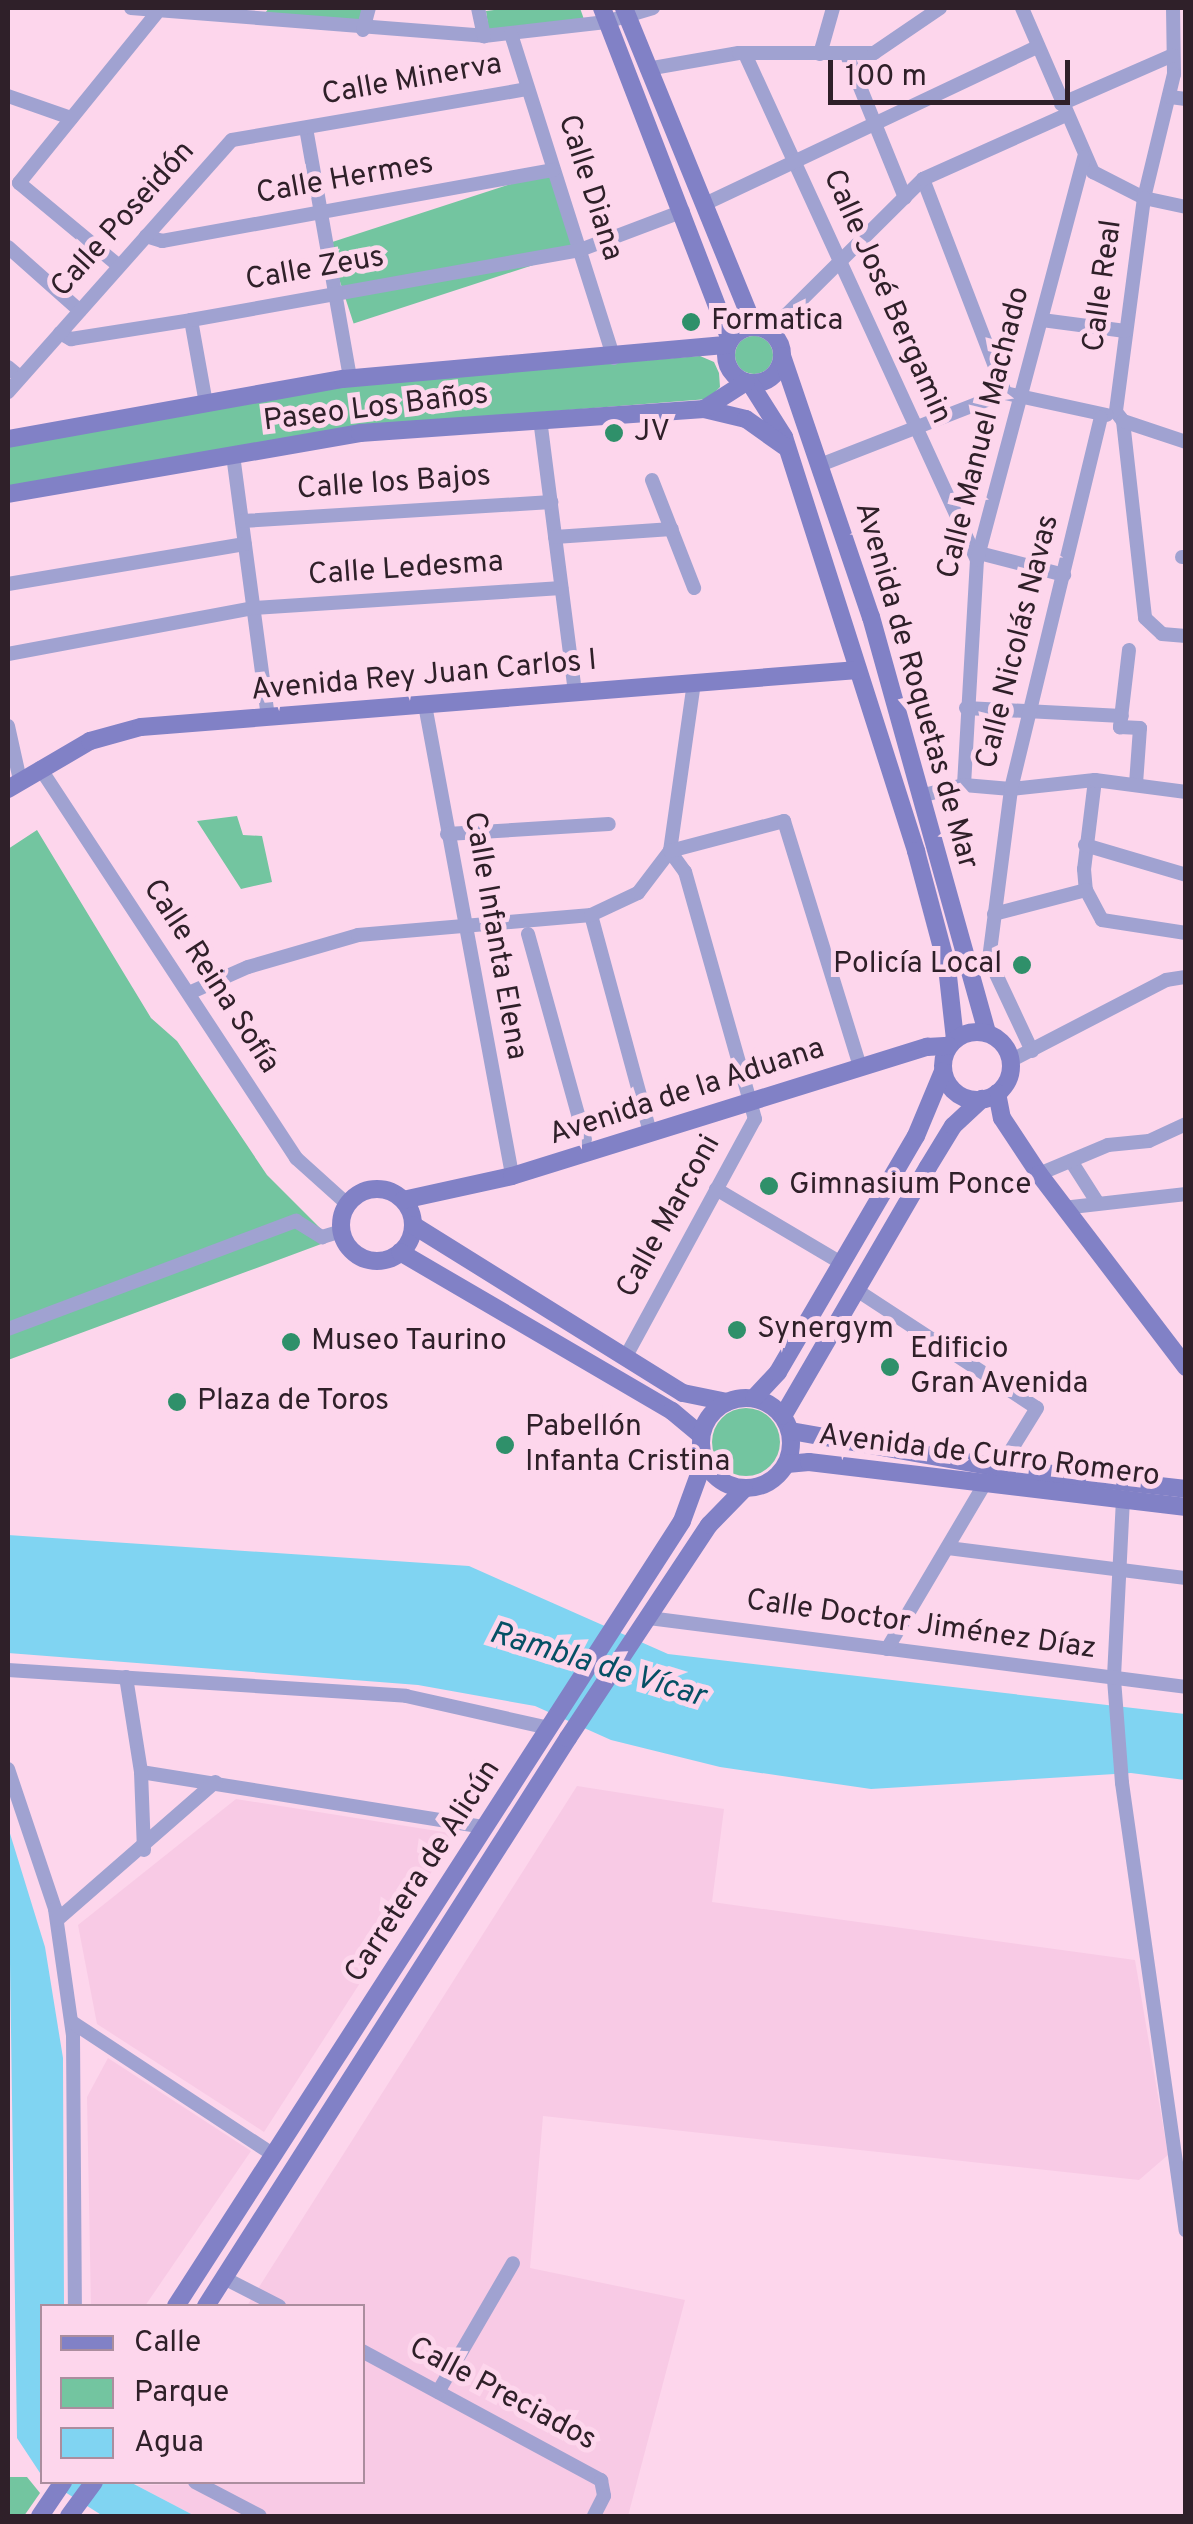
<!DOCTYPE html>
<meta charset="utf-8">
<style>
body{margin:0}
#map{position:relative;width:1193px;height:2524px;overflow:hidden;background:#fdd6ec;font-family:Overpass,sans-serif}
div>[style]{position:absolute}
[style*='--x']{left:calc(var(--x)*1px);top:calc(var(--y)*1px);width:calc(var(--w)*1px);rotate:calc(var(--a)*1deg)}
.built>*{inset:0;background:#f8cae5}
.green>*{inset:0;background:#73c5a0;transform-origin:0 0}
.round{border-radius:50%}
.water>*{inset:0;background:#80d4f2}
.street>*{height:14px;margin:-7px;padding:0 7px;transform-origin:7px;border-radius:7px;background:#a0a2d1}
.secondary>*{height:18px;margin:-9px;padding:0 9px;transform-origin:9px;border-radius:9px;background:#8181c6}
.secondary>.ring{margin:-9px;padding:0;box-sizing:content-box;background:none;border:18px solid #8181c6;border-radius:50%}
.dots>*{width:28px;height:28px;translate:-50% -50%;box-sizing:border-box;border:5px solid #fdd6ec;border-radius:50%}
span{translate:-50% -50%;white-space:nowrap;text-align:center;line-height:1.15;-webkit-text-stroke:10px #fdd6ec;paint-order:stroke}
.street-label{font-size:30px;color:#2f2029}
.poi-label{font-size:30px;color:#2f2029}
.left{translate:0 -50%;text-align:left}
.right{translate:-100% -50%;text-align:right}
.water-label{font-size:32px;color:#055065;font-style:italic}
.frame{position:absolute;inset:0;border:10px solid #2f2029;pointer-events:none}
.legend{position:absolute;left:40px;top:2304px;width:325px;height:180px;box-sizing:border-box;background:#fdd6ec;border:2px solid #ab8d9e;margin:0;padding:12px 18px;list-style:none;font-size:30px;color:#2f2029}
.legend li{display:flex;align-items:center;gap:20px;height:50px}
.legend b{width:50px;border:2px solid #ab8d9e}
.scale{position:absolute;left:828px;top:60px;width:242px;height:45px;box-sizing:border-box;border:5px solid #2f2029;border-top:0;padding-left:12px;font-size:30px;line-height:35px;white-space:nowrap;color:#2f2029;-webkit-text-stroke:8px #fdd6ec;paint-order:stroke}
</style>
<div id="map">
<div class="built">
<i style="clip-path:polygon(577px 1786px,724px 1809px,712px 1902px,1135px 1960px,1168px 2155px,1139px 2180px,543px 2116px,530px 2268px,685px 2300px,628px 2516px,195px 2516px,136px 2485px,362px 2482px,362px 2306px,247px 2306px)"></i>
<i style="clip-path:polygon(236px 1799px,456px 1834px,264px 2132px,97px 2024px,78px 1925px)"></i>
<i style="clip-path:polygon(108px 2058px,251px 2151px,145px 2306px,91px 2306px,87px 2097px)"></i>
</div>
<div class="green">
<i style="clip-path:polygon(269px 8px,369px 8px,363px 30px,258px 22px)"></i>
<i style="clip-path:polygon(510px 8px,580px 8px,587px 28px,489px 32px,486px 11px)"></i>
<i style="left:554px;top:170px;width:84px;height:238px;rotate:72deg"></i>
<i class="round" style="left:735px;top:336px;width:38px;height:38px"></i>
<i style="clip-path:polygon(700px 356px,714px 362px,719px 373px,720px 387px,708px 399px,341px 428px,8px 488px,8px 447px,336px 385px)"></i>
<i style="clip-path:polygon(237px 816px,243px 835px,262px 836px,272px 882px,241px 889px,197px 821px)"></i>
<i style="clip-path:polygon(37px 830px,151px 1018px,177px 1041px,267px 1175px,332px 1240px,8px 1360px,8px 849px)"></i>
<i class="round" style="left:712px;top:1408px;width:68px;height:68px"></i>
<i style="clip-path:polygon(8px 2477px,27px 2477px,40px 2493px,24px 2516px,8px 2516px)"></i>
</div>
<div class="water">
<i style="clip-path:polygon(8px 1535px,469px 1566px,668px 1654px,1185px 1714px,1185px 1780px,1131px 1773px,871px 1789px,720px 1767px,611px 1740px,535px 1706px,418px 1685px,8px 1653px)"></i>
<i style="clip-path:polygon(8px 1827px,45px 1947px,63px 2058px,64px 2306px,42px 2306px,42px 2476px,17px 2438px)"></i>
<i style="clip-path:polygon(49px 2482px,130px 2482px,195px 2516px,103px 2516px)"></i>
</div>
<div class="street">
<i style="--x:131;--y:8;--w:354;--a:4.5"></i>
<i style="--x:484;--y:36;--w:123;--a:-6.5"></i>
<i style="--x:606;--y:22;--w:49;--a:-16.6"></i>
<i style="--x:478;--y:8;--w:29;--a:78"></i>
<i style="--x:1022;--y:8;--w:179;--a:66.6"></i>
<i style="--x:1093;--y:172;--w:57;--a:27"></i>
<i style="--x:1144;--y:198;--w:43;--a:12.1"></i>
<i style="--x:1173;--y:8;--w:66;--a:89.1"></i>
<i style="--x:1174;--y:74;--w:128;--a:103.6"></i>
<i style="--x:1144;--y:198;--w:216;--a:97.5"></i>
<i style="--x:1116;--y:412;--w:11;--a:52"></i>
<i style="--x:1123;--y:421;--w:198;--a:83.6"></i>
<i style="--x:1145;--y:618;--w:23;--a:43"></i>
<i style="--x:1162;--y:634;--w:24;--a:5"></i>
<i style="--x:363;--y:30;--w:23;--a:-75"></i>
<i style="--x:511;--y:34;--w:340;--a:72.4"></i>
<i style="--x:745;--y:54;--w:557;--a:65.37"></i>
<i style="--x:820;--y:54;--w:48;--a:-74.2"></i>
<i style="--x:847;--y:55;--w:154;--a:67.9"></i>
<i style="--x:647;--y:69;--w:93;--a:-9.9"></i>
<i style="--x:739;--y:53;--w:135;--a:0"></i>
<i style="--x:874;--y:53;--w:80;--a:-34.3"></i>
<i style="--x:8;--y:96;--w:67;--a:19.2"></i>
<i style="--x:1170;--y:97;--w:16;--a:7"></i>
<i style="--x:1061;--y:104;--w:122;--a:-23.6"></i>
<i style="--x:306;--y:128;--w:254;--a:80"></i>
<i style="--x:923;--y:179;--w:229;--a:69"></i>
<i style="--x:709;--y:202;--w:363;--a:-25.3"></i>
<i style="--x:146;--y:236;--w:17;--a:17"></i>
<i style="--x:162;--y:241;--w:398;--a:-10.3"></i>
<i style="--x:8;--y:247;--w:96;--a:41.6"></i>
<i style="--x:119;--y:266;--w:130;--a:-140.3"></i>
<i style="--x:19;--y:183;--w:218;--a:-51"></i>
<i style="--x:191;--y:320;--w:84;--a:79.8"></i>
<i style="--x:1042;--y:320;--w:84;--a:7.5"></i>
<i style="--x:770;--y:331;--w:216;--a:-44.8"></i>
<i style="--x:923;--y:179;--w:157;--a:-24.1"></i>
<i style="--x:60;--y:333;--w:13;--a:29"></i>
<i style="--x:71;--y:339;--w:121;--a:-9"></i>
<i style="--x:191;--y:320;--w:395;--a:-10.2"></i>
<i style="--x:580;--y:250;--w:110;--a:-20.7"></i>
<i style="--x:8;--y:367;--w:16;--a:40"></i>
<i style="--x:8;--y:392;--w:337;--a:-48.4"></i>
<i style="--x:232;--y:140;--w:300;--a:-9.8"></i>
<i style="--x:540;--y:419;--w:275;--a:82.7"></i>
<i style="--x:1123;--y:421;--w:66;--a:18.4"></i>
<i style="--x:233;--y:455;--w:264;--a:82.4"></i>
<i style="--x:820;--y:465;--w:199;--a:-21.3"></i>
<i style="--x:1005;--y:393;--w:104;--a:12.2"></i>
<i style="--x:652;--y:480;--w:116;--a:68.7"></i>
<i style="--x:242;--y:521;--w:310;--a:-3.5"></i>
<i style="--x:555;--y:537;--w:117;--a:-3.9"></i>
<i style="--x:979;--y:553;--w:88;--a:14.5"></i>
<i style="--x:1182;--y:557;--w:4;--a:0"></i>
<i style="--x:8;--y:584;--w:240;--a:-9.6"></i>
<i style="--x:1129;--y:650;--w:78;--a:96.7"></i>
<i style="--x:1120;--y:727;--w:20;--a:3"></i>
<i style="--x:1140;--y:728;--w:56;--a:94.1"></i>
<i style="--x:8;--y:654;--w:249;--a:-10.6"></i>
<i style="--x:253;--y:608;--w:309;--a:-3.7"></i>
<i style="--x:425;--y:705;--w:479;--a:79.5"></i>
<i style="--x:966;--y:708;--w:156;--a:2.9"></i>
<i style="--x:8;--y:726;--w:55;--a:77.5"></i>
<i style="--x:40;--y:768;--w:467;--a:56.7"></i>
<i style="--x:296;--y:1158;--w:69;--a:42"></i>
<i style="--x:1095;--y:780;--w:90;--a:97"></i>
<i style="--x:1084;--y:869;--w:21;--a:85"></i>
<i style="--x:1086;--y:890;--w:34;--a:62"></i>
<i style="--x:1102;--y:920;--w:85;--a:8.8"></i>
<i style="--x:964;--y:785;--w:225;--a:-86.7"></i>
<i style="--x:977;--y:560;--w:417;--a:-75.1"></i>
<i style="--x:920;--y:796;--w:45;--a:-14"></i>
<i style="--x:964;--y:785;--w:47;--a:4.9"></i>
<i style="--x:1011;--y:789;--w:84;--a:-6.1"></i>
<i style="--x:1095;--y:780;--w:92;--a:7.5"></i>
<i style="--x:447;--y:834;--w:162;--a:-3.5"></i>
<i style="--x:1085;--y:845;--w:105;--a:16.5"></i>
<i style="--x:994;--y:914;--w:95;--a:-14.6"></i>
<i style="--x:591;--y:915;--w:225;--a:74.8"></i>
<i style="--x:528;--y:934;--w:213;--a:74.5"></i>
<i style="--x:189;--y:993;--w:64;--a:-23.8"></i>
<i style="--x:248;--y:967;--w:115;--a:-16.2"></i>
<i style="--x:358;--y:935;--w:234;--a:-4.9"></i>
<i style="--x:591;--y:915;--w:52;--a:-25.1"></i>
<i style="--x:638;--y:893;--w:53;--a:-52.7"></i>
<i style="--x:670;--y:851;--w:170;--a:-81.9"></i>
<i style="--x:1032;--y:1051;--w:102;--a:-115.1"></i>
<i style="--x:989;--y:959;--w:171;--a:-82.6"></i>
<i style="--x:1011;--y:789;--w:382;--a:-76.4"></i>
<i style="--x:1010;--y:1061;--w:176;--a:-27.4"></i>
<i style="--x:1166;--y:980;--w:20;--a:-9"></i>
<i style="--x:1071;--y:1161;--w:49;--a:57.6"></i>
<i style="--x:1039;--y:1174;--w:75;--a:-22.8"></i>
<i style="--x:1108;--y:1145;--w:41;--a:-5.6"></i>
<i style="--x:1149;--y:1141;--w:41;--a:-24.7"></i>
<i style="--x:716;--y:1189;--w:145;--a:30.6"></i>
<i style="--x:1063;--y:1208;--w:124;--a:-6.5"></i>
<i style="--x:855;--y:1289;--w:217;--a:33.2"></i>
<i style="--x:1037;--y:1408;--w:70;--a:121.7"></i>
<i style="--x:8;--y:1329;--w:308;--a:-20.6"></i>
<i style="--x:296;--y:1221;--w:31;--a:32"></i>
<i style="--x:322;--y:1237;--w:21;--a:-17"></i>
<i style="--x:625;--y:1358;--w:272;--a:-61.5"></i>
<i style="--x:755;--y:1119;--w:257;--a:-105.8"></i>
<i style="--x:685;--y:872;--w:26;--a:-126"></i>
<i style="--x:670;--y:851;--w:118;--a:-14.7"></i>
<i style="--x:784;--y:821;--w:257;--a:72.8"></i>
<i style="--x:1123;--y:1499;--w:180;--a:92.9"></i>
<i style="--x:1114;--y:1679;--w:104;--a:85.6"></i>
<i style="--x:1122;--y:1783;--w:452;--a:81.9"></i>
<i style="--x:948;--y:1548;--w:240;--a:7.2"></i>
<i style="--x:649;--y:1618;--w:541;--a:7.32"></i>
<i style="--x:887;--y:1649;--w:193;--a:-59.4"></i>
<i style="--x:8;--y:1670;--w:399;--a:3.7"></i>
<i style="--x:406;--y:1696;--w:147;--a:12.6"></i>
<i style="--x:126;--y:1677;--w:96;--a:81"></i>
<i style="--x:141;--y:1772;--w:348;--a:9.1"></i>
<i style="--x:8;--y:1769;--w:148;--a:71.4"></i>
<i style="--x:55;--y:1909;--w:127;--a:81.9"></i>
<i style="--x:73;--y:2035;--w:271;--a:89.6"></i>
<i style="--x:141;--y:1772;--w:78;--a:87.8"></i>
<i style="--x:57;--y:1920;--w:210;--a:-41.1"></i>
<i style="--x:72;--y:2022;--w:242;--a:33.4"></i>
<i style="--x:224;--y:2278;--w:62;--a:27"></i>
<i style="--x:362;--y:2351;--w:272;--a:28.4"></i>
<i style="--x:601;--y:2480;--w:16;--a:79"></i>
<i style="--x:604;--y:2496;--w:22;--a:117"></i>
<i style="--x:438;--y:2392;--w:149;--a:-59.8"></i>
<i style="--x:195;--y:2482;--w:73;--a:27.6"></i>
</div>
<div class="secondary">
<i style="--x:602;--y:8;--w:355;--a:68.9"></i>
<i style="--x:624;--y:8;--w:344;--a:67.8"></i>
<i class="ring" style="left:726px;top:327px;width:38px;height:38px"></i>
<i style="--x:782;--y:356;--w:276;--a:71.2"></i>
<i style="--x:871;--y:617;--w:432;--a:74.4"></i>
<i style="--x:750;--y:383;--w:64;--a:57.8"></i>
<i style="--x:784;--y:437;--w:435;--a:72.3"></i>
<i style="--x:916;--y:851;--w:120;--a:75"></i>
<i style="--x:947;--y:967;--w:73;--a:83.7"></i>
<i style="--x:704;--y:409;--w:43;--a:13.4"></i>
<i style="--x:746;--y:419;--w:47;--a:35.4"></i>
<i style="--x:8;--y:439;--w:340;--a:-10.2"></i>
<i style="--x:343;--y:379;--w:386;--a:-5.1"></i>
<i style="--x:8;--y:494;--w:357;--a:-9.8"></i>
<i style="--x:360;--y:433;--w:345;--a:-4"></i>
<i style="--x:704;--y:409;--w:50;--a:-32.7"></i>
<i style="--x:8;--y:789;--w:95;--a:-30.3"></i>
<i style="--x:90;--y:741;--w:53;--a:-15.4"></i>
<i style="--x:141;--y:727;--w:719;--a:-4.55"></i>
<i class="ring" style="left:943px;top:1032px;width:50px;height:50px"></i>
<i style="--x:997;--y:1093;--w:25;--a:79"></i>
<i style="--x:1002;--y:1118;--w:67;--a:56.5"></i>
<i style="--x:1039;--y:1174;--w:243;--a:52.7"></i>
<i class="ring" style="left:341px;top:1189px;width:54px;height:54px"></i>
<i style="--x:403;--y:1200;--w:112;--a:-12.4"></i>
<i style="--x:512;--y:1176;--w:435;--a:-17.3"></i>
<i style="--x:927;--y:1047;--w:22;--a:-3"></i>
<i style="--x:413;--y:1225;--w:318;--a:31.9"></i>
<i style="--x:683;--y:1393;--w:45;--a:11.6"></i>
<i style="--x:400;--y:1252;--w:315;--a:30.3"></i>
<i style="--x:672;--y:1411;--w:38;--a:40"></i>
<i class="ring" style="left:701px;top:1398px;width:72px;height:72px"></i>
<i style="--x:754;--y:1398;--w:35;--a:-47"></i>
<i style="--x:778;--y:1372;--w:273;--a:-59.7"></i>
<i style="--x:916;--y:1136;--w:70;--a:-67.4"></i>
<i style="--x:783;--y:1416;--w:288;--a:-59.8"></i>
<i style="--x:928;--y:1167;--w:48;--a:-58.6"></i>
<i style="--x:953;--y:1126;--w:40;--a:-43"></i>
<i style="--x:791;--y:1431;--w:212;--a:10"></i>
<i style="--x:1000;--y:1468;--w:187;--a:6.4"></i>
<i style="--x:787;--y:1464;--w:22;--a:-5"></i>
<i style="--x:809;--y:1462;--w:380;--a:6.8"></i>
<i style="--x:176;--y:2306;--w:934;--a:-57.19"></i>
<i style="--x:682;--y:1521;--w:64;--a:-69.9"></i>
<i style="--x:206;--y:2306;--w:674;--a:-57.49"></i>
<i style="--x:568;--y:1738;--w:255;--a:-56.5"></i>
<i style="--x:709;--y:1525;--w:50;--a:-45.8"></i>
<i style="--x:40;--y:2516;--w:41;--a:-55.9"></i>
<i style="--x:69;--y:2516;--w:42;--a:-53.7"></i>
</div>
<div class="dots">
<i style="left:691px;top:322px;background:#2f906a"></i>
<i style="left:614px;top:433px;background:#2f906a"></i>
<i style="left:1022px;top:965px;background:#2f906a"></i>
<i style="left:769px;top:1186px;background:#2f906a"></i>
<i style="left:737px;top:1330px;background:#2f906a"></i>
<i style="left:291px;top:1342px;background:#2f906a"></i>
<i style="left:890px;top:1367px;background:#2f906a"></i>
<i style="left:177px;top:1402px;background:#2f906a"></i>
<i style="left:505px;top:1445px;background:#2f906a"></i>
</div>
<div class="street-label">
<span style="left:412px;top:81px;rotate:-10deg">Calle Minerva</span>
<span style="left:345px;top:180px;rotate:-10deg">Calle Hermes</span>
<span style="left:589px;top:188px;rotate:72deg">Calle Diana</span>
<span style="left:124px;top:220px;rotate:-48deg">Calle Poseidón</span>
<span style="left:315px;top:270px;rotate:-10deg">Calle Zeus</span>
<span style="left:1104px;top:286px;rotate:-82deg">Calle Real</span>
<span style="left:886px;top:297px;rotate:66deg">Calle José Bergamin</span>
<span style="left:376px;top:409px;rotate:-7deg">Paseo Los Baños</span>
<span style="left:985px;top:433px;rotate:-76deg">Calle Manuel Machado</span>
<span style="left:394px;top:484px;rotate:-4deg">Calle los Bajos</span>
<span style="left:406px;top:570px;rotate:-4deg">Calle Ledesma</span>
<span style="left:1019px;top:642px;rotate:-76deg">Calle Nicolás Navas</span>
<span style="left:424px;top:677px;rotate:-5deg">Avenida Rey Juan Carlos I</span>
<span style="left:915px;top:686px;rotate:74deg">Avenida de Roquetas de Mar</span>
<span style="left:494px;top:936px;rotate:80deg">Calle Infanta Elena</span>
<span style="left:210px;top:977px;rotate:57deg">Calle Reina Sofía</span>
<span style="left:687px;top:1093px;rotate:-18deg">Avenida de la Aduana</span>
<span style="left:670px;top:1217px;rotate:-61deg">Calle Marconi</span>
<span style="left:989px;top:1457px;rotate:7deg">Avenida de Curro Romero</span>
<span style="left:921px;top:1626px;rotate:8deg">Calle Doctor Jiménez Díaz</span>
<span style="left:424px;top:1872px;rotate:-57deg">Carretera de Alicún</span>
<span style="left:502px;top:2395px;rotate:28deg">Calle Preciados</span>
</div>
<div class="poi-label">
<span class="left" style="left:711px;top:322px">Formatica</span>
<span class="left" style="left:634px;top:433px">JV</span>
<span class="right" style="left:1002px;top:965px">Policía Local</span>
<span class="left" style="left:789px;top:1186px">Gimnasium Ponce</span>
<span class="left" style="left:757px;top:1330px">Synergym</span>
<span class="left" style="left:311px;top:1342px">Museo Taurino</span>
<span class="left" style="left:910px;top:1367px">Edificio<br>Gran Avenida</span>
<span class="left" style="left:197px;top:1402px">Plaza de Toros</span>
<span class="left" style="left:525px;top:1445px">Pabellón<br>Infanta Cristina</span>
</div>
<div class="water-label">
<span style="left:597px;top:1666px;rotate:17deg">Rambla de Vícar</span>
</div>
<div class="frame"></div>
<ul class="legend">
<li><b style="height:12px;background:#8181c6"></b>Calle</li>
<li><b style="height:28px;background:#73c5a0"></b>Parque</li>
<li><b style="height:28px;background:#80d4f2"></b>Agua</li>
</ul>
<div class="scale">100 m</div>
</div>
